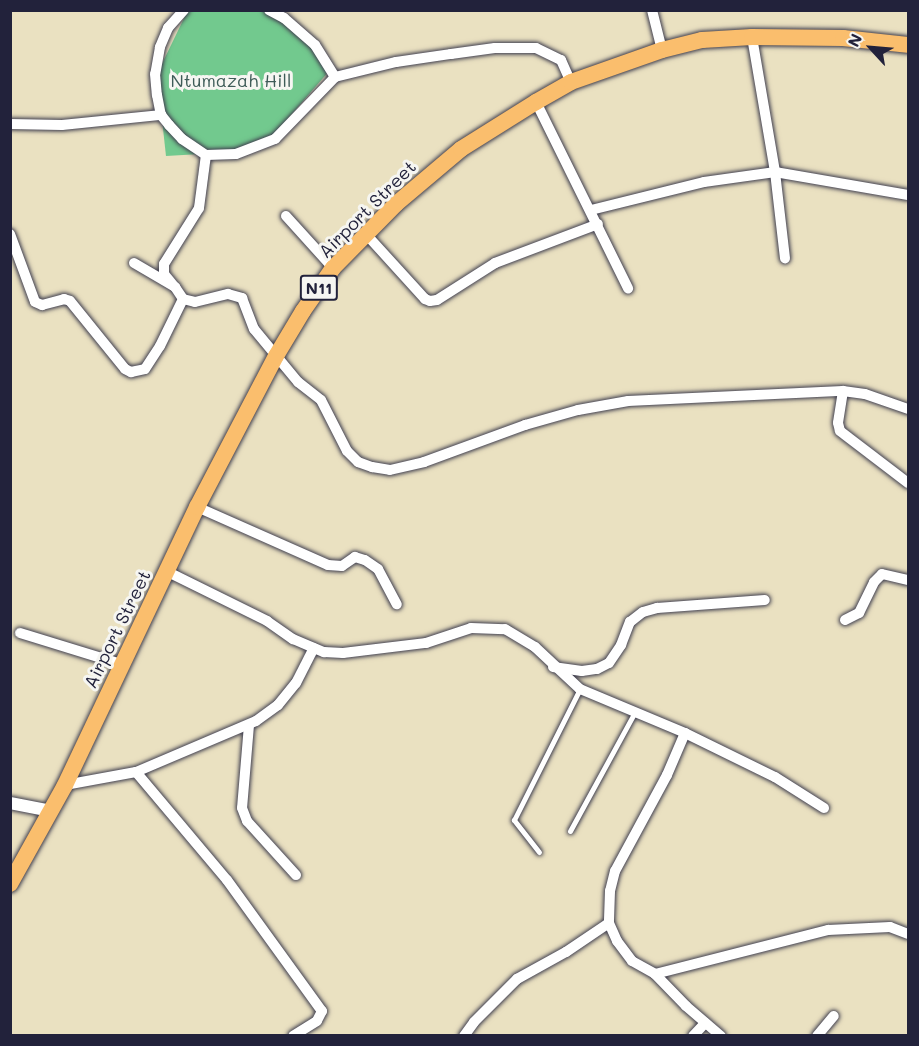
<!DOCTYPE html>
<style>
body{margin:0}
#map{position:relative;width:919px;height:1046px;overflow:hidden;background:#eae1c1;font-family:Mali,sans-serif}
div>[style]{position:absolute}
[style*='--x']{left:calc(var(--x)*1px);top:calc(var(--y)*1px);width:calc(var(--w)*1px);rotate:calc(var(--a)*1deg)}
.green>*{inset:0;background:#72c98e}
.roads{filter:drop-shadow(0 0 2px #403f4f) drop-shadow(0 0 2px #403f4f)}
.service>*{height:5px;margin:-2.5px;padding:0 2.5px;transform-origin:2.5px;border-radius:2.5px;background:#fff}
.minor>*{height:10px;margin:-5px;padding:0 5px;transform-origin:5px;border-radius:5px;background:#fff}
.tertiary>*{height:12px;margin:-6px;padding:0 6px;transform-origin:6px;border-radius:6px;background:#fff}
.trunk>*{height:16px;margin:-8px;padding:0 8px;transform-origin:8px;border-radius:8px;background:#fabe6d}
span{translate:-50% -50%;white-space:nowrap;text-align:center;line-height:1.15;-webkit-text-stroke:6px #f6f6f2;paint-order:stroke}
.shield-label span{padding:2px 4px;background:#f6f6f2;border:2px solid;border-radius:4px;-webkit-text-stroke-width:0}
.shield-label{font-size:16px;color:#22223b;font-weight:700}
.park-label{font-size:18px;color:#3e5c58}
.street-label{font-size:18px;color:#22223b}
.frame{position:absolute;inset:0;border:12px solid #22223b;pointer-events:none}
.north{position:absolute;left:841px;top:18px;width:60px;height:60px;-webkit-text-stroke:4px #f6f6f2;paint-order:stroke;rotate:296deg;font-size:16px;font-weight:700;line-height:24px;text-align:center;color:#22223b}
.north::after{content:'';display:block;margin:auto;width:21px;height:27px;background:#22223b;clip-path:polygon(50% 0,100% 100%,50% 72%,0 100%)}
</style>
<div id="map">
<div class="green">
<i style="clip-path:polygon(188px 10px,273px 12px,314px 46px,330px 70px,271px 138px,235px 152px,166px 156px,157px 74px)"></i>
</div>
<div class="roads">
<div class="service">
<i style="--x:570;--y:831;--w:136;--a:-61.4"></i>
<i style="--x:539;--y:852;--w:41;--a:-128"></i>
<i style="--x:514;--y:820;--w:147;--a:-63.3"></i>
</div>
<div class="minor">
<i style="--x:184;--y:10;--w:24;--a:132"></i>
<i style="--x:168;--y:28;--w:21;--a:113"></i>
<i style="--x:160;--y:47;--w:27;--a:100"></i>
<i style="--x:155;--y:74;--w:21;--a:85"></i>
<i style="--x:157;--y:95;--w:20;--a:79"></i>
<i style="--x:161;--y:115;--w:13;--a:51"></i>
<i style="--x:169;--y:125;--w:19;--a:47"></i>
<i style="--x:182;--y:139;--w:29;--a:34"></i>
<i style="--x:206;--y:155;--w:30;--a:-2"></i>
<i style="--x:236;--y:154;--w:42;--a:-21"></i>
<i style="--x:275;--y:139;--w:86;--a:-45.9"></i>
<i style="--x:335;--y:77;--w:38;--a:-122"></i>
<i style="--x:315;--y:45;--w:41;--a:-138.9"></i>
<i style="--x:284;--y:18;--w:17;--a:-152"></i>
<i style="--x:652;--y:10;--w:41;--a:76"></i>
<i style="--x:752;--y:37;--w:137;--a:80.3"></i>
<i style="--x:775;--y:172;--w:87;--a:83.4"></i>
<i style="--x:335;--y:77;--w:63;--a:-13.8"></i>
<i style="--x:396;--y:62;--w:56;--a:-8.3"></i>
<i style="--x:451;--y:54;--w:44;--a:-7.8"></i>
<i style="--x:495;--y:48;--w:41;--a:0"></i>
<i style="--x:536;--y:48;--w:28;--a:26"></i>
<i style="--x:561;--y:60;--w:24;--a:66"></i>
<i style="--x:536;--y:102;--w:208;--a:63.7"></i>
<i style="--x:10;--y:124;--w:52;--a:1.1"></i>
<i style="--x:62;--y:125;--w:100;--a:-5.8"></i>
<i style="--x:591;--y:210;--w:116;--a:-13.9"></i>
<i style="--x:704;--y:182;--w:72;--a:-8"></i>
<i style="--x:775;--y:172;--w:135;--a:9.8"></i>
<i style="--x:286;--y:216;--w:70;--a:47.9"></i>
<i style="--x:365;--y:233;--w:89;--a:47.7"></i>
<i style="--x:425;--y:299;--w:5;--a:22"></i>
<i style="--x:430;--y:301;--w:7;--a:-8"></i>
<i style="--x:437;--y:300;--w:69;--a:-32.5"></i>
<i style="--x:495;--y:263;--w:110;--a:-20.7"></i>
<i style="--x:10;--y:234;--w:72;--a:69.8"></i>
<i style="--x:35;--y:302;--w:8;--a:23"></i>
<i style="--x:42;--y:305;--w:23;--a:-15"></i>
<i style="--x:64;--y:299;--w:6;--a:18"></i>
<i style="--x:70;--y:301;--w:87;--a:51"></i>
<i style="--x:125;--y:369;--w:7;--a:27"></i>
<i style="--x:131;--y:372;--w:14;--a:-12"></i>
<i style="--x:145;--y:369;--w:27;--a:-57"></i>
<i style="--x:160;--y:346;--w:52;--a:-63.9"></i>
<i style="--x:134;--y:263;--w:48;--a:30.3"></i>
<i style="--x:175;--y:287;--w:14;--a:56"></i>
<i style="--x:183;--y:299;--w:12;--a:14"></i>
<i style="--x:195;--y:302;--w:34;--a:-14"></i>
<i style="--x:228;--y:294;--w:15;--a:16"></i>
<i style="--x:242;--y:298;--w:33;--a:69"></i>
<i style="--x:254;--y:329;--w:69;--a:50.3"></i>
<i style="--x:298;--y:382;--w:29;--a:38"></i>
<i style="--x:321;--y:400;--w:57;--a:63"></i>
<i style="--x:347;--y:451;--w:16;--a:45"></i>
<i style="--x:358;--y:462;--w:15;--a:20"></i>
<i style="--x:372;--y:467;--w:18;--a:9"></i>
<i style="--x:390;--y:470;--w:35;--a:-13"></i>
<i style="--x:424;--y:462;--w:108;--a:-20.1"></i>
<i style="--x:525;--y:425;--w:55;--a:-15.8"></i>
<i style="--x:578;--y:410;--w:51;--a:-10.2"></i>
<i style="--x:628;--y:401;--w:215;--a:-2.7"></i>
<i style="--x:843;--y:391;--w:22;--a:8"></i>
<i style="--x:865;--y:394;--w:46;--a:19.2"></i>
<i style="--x:173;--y:285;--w:14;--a:-129"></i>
<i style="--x:164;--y:274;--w:10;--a:-90"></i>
<i style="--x:164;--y:264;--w:66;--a:-58"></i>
<i style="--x:199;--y:208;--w:53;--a:-82.5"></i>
<i style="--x:843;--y:391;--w:32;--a:99"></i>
<i style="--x:838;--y:423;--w:8;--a:76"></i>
<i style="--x:840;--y:431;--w:86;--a:37.4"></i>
<i style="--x:197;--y:507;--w:143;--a:23.9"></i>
<i style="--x:328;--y:565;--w:14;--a:4"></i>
<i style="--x:342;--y:566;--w:16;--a:-35"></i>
<i style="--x:355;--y:557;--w:10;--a:17"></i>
<i style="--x:365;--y:560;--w:16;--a:35"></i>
<i style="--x:378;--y:569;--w:40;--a:62"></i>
<i style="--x:166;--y:571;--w:113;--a:26.3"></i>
<i style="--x:267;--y:621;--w:32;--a:35"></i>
<i style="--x:293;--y:639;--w:34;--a:23"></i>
<i style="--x:324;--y:652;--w:19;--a:3"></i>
<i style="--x:343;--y:653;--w:84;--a:-6.9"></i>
<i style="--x:426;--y:643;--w:47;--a:-18.4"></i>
<i style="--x:471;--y:628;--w:34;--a:2"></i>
<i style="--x:505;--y:629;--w:35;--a:31"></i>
<i style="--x:535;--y:647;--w:62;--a:43"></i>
<i style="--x:580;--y:689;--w:114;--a:22.7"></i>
<i style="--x:685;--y:733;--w:46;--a:113.2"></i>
<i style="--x:667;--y:775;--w:109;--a:118.4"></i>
<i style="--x:615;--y:871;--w:21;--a:104"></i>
<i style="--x:610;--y:891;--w:32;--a:92"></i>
<i style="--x:609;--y:923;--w:20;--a:66"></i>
<i style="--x:617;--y:941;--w:25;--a:53"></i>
<i style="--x:632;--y:961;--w:26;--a:29"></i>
<i style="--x:655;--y:974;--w:45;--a:45.9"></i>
<i style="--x:686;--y:1006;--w:46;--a:40.6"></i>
<i style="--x:845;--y:620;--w:16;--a:-27"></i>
<i style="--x:859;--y:613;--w:34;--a:-64"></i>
<i style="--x:874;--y:582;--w:11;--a:-45"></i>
<i style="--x:882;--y:574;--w:27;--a:13"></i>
<i style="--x:20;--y:633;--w:106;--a:17.1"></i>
<i style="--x:553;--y:667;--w:29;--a:8"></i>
<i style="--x:582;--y:671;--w:15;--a:-8"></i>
<i style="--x:597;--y:669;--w:13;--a:-27"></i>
<i style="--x:609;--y:663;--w:22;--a:-56"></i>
<i style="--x:621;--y:645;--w:25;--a:-69"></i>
<i style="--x:630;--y:622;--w:16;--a:-38"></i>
<i style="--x:643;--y:612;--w:15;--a:-16"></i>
<i style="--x:657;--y:608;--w:108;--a:-4.2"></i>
<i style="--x:249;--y:725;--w:83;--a:94.8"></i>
<i style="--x:242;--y:808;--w:14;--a:69"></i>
<i style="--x:247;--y:821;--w:73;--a:47.8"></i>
<i style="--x:685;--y:733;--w:100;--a:26.1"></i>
<i style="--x:775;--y:777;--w:58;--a:32.3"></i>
<i style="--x:136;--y:772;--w:141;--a:49.9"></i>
<i style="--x:227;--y:880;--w:162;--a:54.1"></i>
<i style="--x:322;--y:1011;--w:11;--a:117"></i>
<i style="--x:317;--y:1021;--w:28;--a:148"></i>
<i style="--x:65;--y:785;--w:72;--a:-10.4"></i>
<i style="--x:136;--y:772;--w:130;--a:-23"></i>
<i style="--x:256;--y:721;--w:27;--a:-36"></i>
<i style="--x:278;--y:705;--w:28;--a:-51"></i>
<i style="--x:296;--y:683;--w:39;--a:-63"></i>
<i style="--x:655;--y:974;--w:179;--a:-14.3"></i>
<i style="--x:828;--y:930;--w:62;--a:-2.8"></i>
<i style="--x:890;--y:927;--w:19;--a:21"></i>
<i style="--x:464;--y:1036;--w:17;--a:-54"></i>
<i style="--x:474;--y:1022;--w:61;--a:-45"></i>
<i style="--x:517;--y:979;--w:56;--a:-28.9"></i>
<i style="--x:566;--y:952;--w:52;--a:-34"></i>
<i style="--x:693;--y:1036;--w:18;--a:-47"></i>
<i style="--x:817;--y:1036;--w:26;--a:-50"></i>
</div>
<div class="tertiary">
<i style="--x:10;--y:803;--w:42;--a:11"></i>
</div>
<div class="trunk">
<i style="--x:10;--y:884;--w:113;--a:-60.9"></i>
<i style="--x:65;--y:785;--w:308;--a:-64.6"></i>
<i style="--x:197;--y:507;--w:170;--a:-62.4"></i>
<i style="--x:276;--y:356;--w:52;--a:-59"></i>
<i style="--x:303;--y:311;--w:52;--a:-55.1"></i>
<i style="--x:333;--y:268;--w:90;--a:-45.5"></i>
<i style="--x:396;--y:204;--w:85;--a:-40.2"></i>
<i style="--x:461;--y:149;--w:89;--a:-32.1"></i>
<i style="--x:536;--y:102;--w:40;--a:-29.7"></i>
<i style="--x:571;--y:82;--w:96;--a:-19.4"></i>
<i style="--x:662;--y:50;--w:41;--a:-14"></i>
<i style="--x:702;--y:40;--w:50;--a:-3.4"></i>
<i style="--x:752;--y:37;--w:91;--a:0.6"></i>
<i style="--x:843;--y:38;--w:65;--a:6.1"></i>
</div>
</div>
<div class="shield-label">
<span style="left:319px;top:288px">N11</span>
</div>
<div class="park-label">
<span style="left:231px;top:80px">Ntumazah Hill</span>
</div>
<div class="street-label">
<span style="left:367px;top:209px;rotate:-45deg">Airport Street</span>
<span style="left:117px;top:629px;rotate:-64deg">Airport Street</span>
</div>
<div class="frame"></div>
<div class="north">N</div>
</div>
